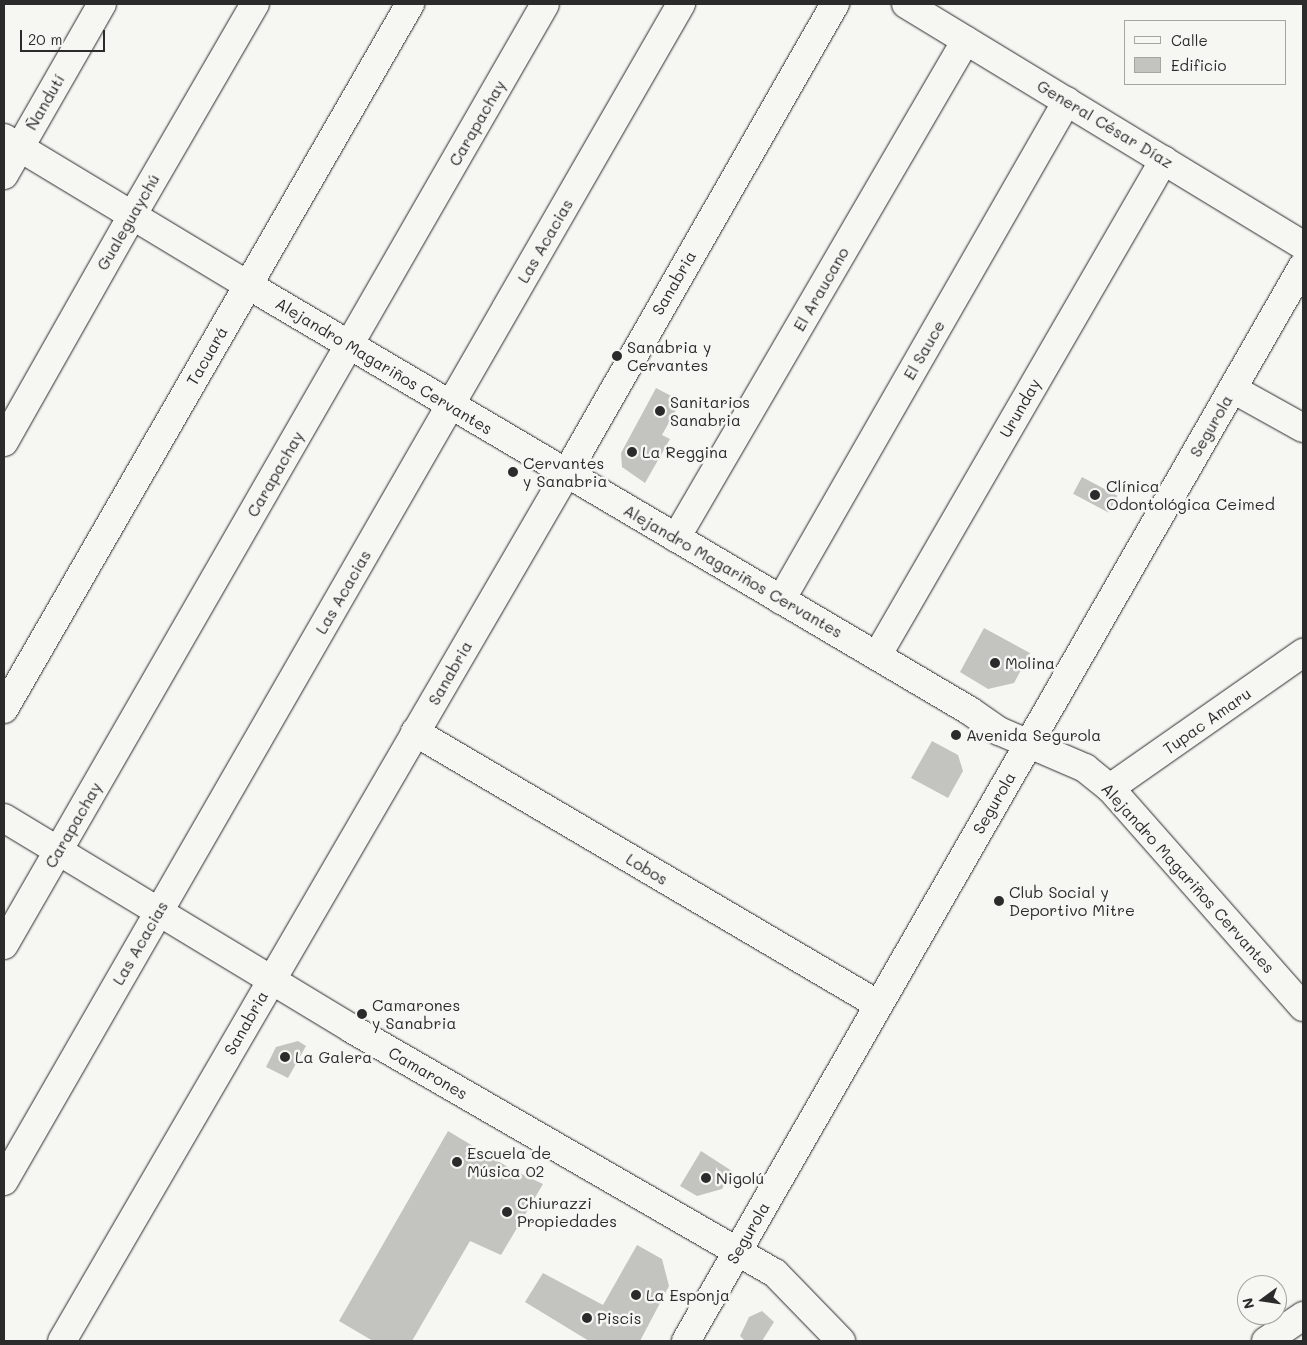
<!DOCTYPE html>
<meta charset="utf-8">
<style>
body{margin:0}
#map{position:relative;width:1307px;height:1345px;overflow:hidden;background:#f6f6f2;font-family:Mali,sans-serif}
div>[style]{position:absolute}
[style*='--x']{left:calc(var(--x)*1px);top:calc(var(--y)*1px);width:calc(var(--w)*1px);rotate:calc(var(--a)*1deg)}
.building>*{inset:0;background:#c3c3c0;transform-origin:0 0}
.roads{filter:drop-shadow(0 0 1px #2b2b2b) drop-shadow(0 0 1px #2b2b2b)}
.minor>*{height:28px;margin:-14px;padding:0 14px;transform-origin:14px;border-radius:14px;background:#f6f6f2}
.tertiary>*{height:28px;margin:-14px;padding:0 14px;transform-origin:14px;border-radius:14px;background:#f6f6f2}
.dots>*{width:14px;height:14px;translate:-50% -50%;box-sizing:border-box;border:2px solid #f6f6f2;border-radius:50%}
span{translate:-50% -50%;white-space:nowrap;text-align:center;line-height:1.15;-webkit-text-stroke:5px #f6f6f2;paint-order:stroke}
.street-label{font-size:16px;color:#2b2b2b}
.poi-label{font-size:16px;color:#2b2b2b}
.left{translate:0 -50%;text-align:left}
.frame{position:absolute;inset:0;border:5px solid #2b2b2b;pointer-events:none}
.legend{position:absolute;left:1124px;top:20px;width:162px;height:65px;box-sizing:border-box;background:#f6f6f2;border:1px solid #a5a5a2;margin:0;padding:6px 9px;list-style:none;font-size:15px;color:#2b2b2b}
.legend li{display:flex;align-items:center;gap:10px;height:25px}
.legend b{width:25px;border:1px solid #a5a5a2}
.north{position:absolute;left:1237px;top:1275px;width:50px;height:50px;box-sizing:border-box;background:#f6f6f2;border:1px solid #a5a5a2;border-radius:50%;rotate:256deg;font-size:14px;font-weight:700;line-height:20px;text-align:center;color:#2b2b2b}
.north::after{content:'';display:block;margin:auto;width:18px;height:22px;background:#2b2b2b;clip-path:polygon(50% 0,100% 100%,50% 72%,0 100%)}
.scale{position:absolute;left:20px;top:30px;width:85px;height:22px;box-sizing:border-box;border:2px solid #2b2b2b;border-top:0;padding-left:6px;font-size:15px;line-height:18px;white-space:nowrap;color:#2b2b2b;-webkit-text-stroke:4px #f6f6f2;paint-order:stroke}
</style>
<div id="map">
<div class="building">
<i style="clip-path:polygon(656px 388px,681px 401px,662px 435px,670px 439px,645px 483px,622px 467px,621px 453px)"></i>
<i style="left:1082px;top:477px;width:40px;height:19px;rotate:28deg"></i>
<i style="clip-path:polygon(984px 628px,1030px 653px,1014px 683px,988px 689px,960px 672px)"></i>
<i style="clip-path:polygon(932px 741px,958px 755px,963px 771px,948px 798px,911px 778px)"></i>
<i style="clip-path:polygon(298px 1041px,306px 1046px,288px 1078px,266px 1067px,276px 1047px)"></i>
<i style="clip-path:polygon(448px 1131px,513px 1170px,543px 1184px,501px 1255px,470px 1241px,412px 1341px,373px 1341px,339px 1321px)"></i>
<i style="clip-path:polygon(701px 1151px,732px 1171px,722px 1189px,697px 1196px,680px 1186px)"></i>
<i style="clip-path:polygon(637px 1245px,662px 1259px,669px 1286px,640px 1341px,589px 1341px,525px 1302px,543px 1273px,603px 1305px)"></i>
<i style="clip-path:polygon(762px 1311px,774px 1322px,762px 1341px,745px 1341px,740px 1336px,749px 1317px)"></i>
</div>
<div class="roads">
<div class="minor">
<i style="--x:906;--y:4;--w:464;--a:31.3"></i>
<i style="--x:4;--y:138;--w:285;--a:31.1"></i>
<i style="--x:248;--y:285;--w:838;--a:30.54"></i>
<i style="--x:970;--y:711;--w:35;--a:35"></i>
<i style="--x:999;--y:731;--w:94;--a:23.3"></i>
<i style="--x:1085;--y:768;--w:32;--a:39"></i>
<i style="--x:1110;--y:788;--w:292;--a:48.6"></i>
<i style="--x:4;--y:175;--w:197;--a:-60.2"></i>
<i style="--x:1233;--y:389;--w:80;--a:29.1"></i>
<i style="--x:4;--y:442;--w:260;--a:-60.5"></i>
<i style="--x:132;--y:216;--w:245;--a:-59.9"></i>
<i style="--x:676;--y:538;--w:576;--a:-59.79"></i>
<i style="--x:781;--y:600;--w:575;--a:-60.18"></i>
<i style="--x:877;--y:656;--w:573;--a:-59.95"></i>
<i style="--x:4;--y:709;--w:814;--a:-60.06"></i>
<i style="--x:415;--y:732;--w:538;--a:30.47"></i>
<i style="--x:1110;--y:788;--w:236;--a:-35"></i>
<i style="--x:4;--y:818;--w:407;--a:31.2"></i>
<i style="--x:352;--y:1029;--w:488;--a:30"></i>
<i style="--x:775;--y:1273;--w:95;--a:45.9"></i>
<i style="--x:4;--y:945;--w:1085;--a:-60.1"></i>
<i style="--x:4;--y:1181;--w:1358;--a:-60.09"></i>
<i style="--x:1266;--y:1341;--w:45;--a:-34"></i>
</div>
<div class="tertiary">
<i style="--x:62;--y:1341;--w:1003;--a:-59.83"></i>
<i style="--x:566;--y:474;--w:542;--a:-60.22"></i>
<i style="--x:686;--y:1341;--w:1239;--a:-60.15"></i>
</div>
</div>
<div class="dots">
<i style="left:617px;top:356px;background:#2b2b2b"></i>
<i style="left:660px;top:411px;background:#2b2b2b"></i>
<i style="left:632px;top:452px;background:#2b2b2b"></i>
<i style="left:513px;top:472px;background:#2b2b2b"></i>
<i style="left:1095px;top:495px;background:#2b2b2b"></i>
<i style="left:995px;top:663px;background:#2b2b2b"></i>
<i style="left:956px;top:735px;background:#2b2b2b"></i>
<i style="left:999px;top:901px;background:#2b2b2b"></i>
<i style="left:362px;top:1014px;background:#2b2b2b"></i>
<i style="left:285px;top:1057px;background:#2b2b2b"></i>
<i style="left:457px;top:1162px;background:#2b2b2b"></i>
<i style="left:706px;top:1178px;background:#2b2b2b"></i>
<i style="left:507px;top:1212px;background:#2b2b2b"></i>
<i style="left:636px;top:1295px;background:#2b2b2b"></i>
<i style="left:587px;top:1318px;background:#2b2b2b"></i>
</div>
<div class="street-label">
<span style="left:45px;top:102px;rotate:-60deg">Ñandutí</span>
<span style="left:477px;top:123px;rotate:-60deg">Carapachay</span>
<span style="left:1105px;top:124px;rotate:31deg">General César Díaz</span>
<span style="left:128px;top:222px;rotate:-60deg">Gualeguaychú</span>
<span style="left:545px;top:241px;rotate:-60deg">Las Acacias</span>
<span style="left:674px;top:283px;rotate:-60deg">Sanabria</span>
<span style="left:821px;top:289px;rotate:-60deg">El Araucano</span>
<span style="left:924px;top:350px;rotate:-60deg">El Sauce</span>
<span style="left:207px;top:356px;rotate:-60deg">Tacuará</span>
<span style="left:384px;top:366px;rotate:31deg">Alejandro Magariños Cervantes</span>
<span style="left:1020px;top:408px;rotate:-60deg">Urunday</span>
<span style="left:1211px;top:426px;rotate:-60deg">Segurola</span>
<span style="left:275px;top:474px;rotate:-60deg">Carapachay</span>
<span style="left:733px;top:571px;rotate:30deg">Alejandro Magariños Cervantes</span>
<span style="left:343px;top:592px;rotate:-60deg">Las Acacias</span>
<span style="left:450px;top:673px;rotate:-60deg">Sanabria</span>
<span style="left:1207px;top:721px;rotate:-35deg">Tupac Amaru</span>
<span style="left:994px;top:803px;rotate:-60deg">Segurola</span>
<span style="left:73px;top:825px;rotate:-60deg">Carapachay</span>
<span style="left:647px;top:869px;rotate:31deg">Lobos</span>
<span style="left:1188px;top:878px;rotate:48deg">Alejandro Magariños Cervantes</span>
<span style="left:140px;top:943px;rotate:-60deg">Las Acacias</span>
<span style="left:246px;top:1023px;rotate:-60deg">Sanabria</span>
<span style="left:428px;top:1073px;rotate:30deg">Camarones</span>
<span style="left:748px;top:1233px;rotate:-60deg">Segurola</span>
</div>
<div class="poi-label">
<span class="left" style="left:627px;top:356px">Sanabria y<br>Cervantes</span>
<span class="left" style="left:670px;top:411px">Sanitarios<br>Sanabria</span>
<span class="left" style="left:642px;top:452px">La Reggina</span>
<span class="left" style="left:523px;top:472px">Cervantes<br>y Sanabria</span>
<span class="left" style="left:1106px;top:495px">Clínica<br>Odontológica Ceimed</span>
<span class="left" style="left:1005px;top:663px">Molina</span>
<span class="left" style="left:966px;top:735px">Avenida Segurola</span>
<span class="left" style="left:1009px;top:901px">Club Social y<br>Deportivo Mitre</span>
<span class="left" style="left:372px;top:1014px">Camarones<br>y Sanabria</span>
<span class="left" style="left:295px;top:1057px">La Galera</span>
<span class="left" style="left:467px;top:1162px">Escuela de<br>Música 02</span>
<span class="left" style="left:716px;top:1178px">Nigolú</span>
<span class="left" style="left:517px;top:1212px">Chiurazzi<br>Propiedades</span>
<span class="left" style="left:646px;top:1295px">La Esponja</span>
<span class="left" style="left:597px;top:1318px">Piscis</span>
</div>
<div class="frame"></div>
<ul class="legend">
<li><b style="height:6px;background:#f6f6f2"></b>Calle</li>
<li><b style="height:14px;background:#c3c3c0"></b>Edificio</li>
</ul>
<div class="north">N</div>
<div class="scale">20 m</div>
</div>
